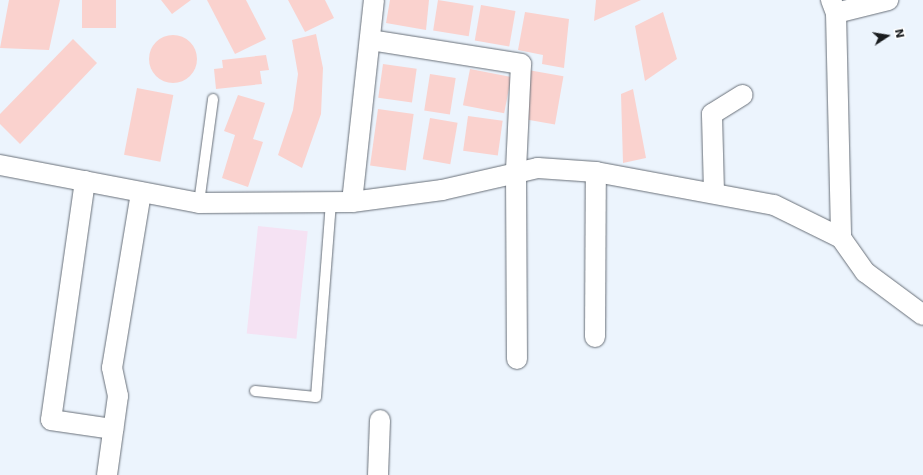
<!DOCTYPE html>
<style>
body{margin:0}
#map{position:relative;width:923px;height:475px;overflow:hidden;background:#ecf4fd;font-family:"DejaVu Sans",sans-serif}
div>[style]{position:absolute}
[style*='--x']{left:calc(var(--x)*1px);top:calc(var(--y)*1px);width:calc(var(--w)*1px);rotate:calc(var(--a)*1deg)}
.industrial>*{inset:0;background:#f5e2f3;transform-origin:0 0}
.building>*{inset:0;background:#fad2ce;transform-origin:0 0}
.round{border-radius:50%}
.roads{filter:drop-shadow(0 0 1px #697079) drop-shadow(0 0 1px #697079)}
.service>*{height:10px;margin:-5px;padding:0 5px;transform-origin:5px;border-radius:5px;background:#fff}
.minor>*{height:20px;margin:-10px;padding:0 10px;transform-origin:10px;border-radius:10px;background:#fff}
span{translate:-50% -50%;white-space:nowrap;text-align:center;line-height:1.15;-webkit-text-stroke:3px #fff;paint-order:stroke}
.north{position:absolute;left:867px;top:16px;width:40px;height:40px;-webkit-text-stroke:3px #fff;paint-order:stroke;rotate:78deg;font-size:11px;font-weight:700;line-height:16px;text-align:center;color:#191c1f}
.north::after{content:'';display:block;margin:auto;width:14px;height:18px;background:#191c1f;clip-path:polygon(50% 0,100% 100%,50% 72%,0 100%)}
</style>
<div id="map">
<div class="industrial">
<i style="left:258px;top:226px;width:50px;height:108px;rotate:6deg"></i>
</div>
<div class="building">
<i style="clip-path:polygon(9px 0,60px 0,49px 50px,0 48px)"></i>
<i style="left:82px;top:0;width:34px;height:28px"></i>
<i style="clip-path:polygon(161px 0,191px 0,172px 14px)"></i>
<i style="clip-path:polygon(207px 0,246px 0,266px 39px,235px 54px)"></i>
<i style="clip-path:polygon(288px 0,325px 0,334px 18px,305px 32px)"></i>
<i style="clip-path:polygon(390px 0,429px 0,426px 30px,386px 23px)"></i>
<i style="left:438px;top:0;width:36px;height:31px;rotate:9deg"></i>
<i style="clip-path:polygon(596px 0,641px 0,594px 21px)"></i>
<i style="left:481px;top:5px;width:35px;height:36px;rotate:10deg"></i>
<i style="clip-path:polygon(525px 12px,569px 19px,564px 68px,542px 64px,543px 55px,518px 50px)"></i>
<i style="clip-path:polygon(663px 12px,677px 59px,645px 81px,635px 26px)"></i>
<i style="clip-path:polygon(316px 34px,323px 68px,321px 114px,302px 168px,278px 155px,293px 110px,298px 74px,292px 40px)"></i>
<i class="round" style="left:149px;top:35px;width:48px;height:48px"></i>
<i style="clip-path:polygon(73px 39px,97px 63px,20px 144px,0 124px,0 114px)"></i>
<i style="clip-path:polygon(266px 55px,269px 70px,260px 71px,262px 84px,216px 89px,214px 69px,223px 68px,222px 60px)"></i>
<i style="left:383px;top:64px;width:34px;height:34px;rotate:8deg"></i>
<i style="left:470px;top:69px;width:42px;height:37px;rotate:11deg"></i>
<i style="left:528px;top:70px;width:36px;height:49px;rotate:10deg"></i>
<i style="left:430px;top:74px;width:26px;height:37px;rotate:9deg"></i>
<i style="left:137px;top:88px;width:37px;height:68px;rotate:11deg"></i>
<i style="clip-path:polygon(633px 89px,646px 158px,623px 163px,621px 94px)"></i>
<i style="clip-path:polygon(238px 95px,265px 103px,253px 139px,263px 142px,248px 187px,222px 178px,235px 135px,224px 131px)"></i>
<i style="left:378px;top:109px;width:36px;height:57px;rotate:8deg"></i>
<i style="left:468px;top:116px;width:35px;height:35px;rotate:8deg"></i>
<i style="left:430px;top:118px;width:28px;height:42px;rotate:10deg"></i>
</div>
<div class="roads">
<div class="service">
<i style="--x:199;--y:203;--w:105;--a:-82.3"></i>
<i style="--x:255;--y:391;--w:61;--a:5.6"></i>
<i style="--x:316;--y:397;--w:194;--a:-85.6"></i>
</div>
<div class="minor">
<i style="--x:831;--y:0;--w:14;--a:69"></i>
<i style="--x:836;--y:13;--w:225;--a:88.7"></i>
<i style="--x:841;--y:238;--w:42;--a:54.8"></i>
<i style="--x:865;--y:272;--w:72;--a:36.6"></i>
<i style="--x:836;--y:13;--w:54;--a:-14"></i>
<i style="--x:370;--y:40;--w:153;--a:9"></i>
<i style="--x:521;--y:64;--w:108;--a:92.7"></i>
<i style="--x:516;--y:172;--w:187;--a:89.7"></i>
<i style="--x:0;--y:165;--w:203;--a:10.8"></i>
<i style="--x:199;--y:203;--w:153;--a:-0.4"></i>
<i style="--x:352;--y:202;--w:91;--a:-7.6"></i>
<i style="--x:442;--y:190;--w:98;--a:-12.9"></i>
<i style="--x:538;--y:168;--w:58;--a:3.9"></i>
<i style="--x:596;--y:172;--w:181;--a:10.5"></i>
<i style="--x:774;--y:205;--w:75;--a:26.2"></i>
<i style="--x:85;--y:181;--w:241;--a:98.1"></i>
<i style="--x:51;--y:420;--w:63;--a:8.3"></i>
<i style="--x:714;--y:192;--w:78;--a:-91.5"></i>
<i style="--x:712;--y:114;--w:36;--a:-32"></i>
<i style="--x:352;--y:202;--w:203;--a:-83.8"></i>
<i style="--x:595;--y:337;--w:165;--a:-89.7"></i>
<i style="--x:107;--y:475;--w:80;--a:-82.1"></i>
<i style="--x:118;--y:396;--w:29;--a:-102"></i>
<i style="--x:112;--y:368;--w:178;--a:-80.6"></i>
<i style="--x:378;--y:475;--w:55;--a:-87.9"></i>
</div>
</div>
<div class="north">N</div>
</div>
